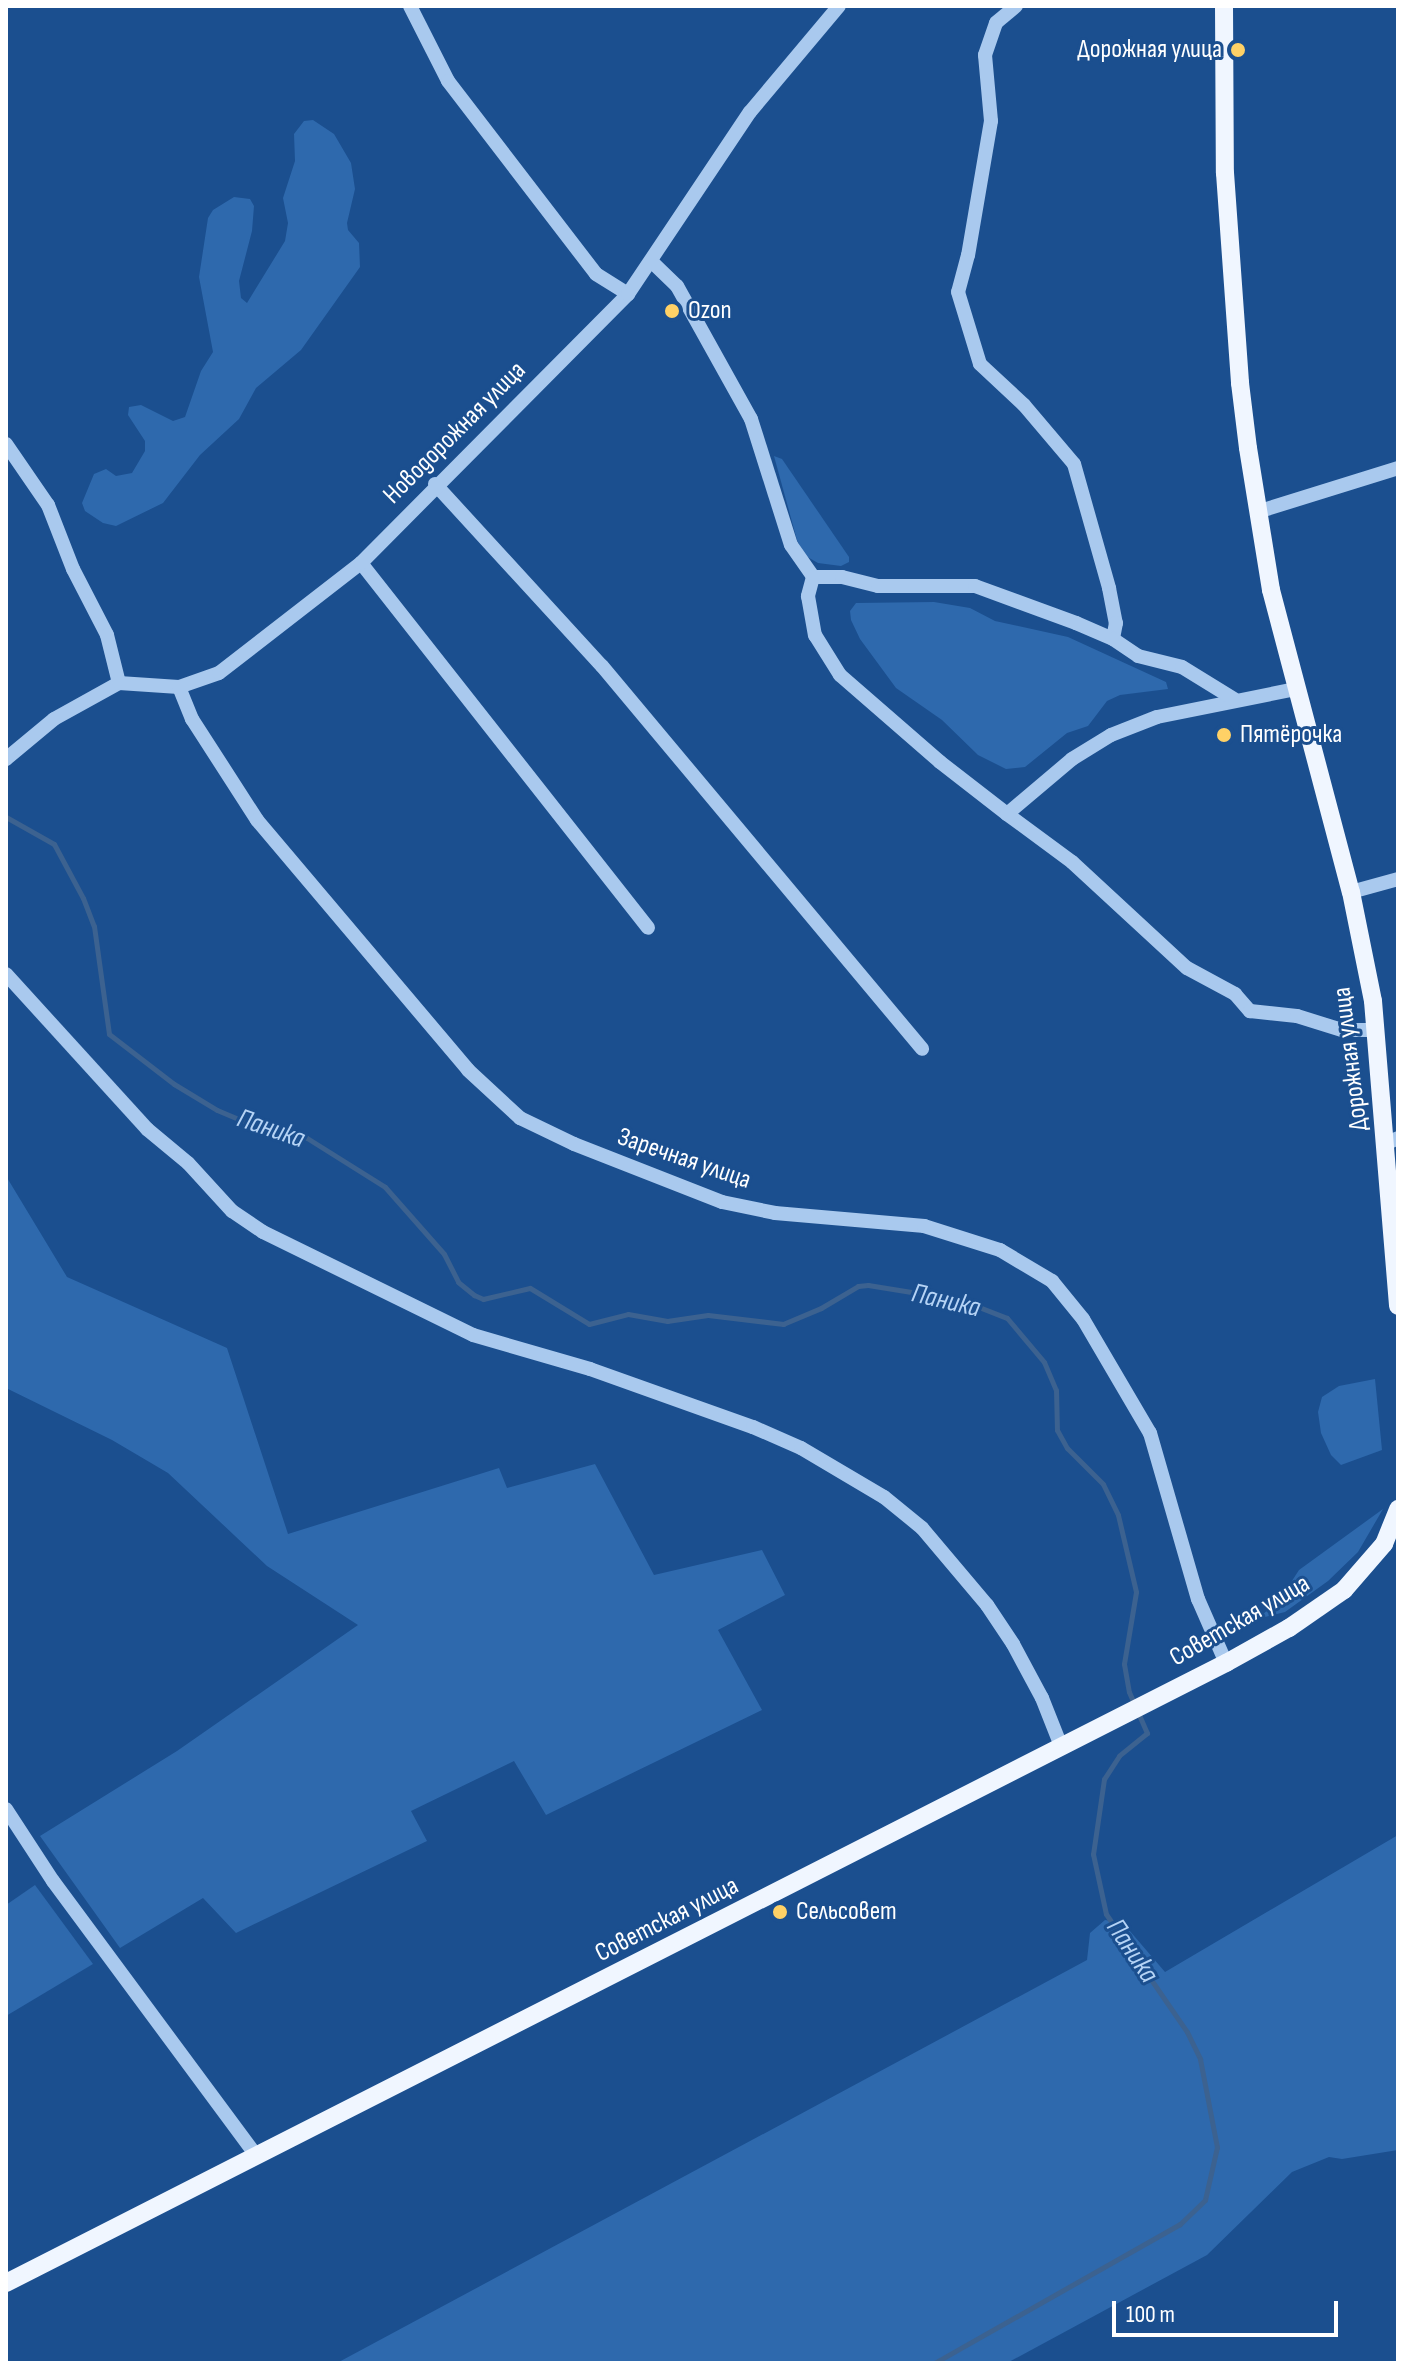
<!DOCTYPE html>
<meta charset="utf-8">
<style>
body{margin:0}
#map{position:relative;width:1404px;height:2369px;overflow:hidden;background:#1b4f8f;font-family:"Sofia Sans Condensed",sans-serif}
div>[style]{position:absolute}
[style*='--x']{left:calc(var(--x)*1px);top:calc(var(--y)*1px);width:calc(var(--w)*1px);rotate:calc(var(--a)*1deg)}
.green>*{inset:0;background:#2e69ad}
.stream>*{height:5px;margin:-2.5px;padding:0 2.5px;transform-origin:2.5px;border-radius:2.5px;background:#3c6290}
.minor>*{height:14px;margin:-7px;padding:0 7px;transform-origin:7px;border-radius:7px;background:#a9c9ee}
.major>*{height:18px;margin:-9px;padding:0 9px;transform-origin:9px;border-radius:9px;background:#f0f6ff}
.dots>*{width:22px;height:22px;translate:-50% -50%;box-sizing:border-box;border:4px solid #1b4f8f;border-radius:50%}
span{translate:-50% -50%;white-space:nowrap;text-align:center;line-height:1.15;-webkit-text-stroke:6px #1b4f8f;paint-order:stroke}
.poi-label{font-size:26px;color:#fff}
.right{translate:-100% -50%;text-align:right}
.left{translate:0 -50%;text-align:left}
.street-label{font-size:26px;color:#fff}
.water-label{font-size:28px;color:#b5d3f5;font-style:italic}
.frame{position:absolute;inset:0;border:8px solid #fff;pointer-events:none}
.scale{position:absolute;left:1112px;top:2301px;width:226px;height:36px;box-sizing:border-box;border:4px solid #fff;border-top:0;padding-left:10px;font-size:24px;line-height:28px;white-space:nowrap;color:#fff;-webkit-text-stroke:6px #1b4f8f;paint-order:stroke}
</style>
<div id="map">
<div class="green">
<i style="clip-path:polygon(313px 120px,334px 134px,351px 163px,355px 189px,347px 223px,348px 230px,359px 243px,360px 267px,301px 350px,256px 388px,239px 419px,200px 455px,163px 503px,116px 526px,103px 523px,85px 511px,82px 503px,94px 474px,106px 469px,116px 476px,132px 473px,145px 451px,145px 441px,128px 415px,129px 407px,141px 405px,173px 421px,185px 417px,201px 371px,213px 352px,199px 277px,208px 218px,213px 210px,234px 197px,250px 199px,254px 206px,252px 231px,239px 281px,241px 298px,247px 303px,285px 241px,288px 223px,283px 198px,295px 161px,294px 134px,304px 121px)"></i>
<i style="clip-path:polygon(774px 456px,782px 459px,849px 557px,849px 562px,841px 566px,818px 563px,804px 555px,797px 540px)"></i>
<i style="clip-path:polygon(934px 602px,970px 608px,995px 621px,1068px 637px,1166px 682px,1168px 689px,1120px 695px,1107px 701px,1088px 726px,1067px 733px,1025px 767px,1006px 769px,978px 755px,942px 720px,896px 688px,860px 639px,851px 620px,850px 611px,856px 603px)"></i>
<i style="clip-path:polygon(6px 1176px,67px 1277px,227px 1348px,288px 1534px,499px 1468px,507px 1488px,595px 1464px,654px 1575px,762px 1550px,785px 1595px,718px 1630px,762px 1710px,546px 1815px,514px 1761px,411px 1811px,427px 1841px,236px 1933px,203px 1898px,120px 1948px,40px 1836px,177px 1751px,358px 1625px,267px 1566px,168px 1473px,112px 1440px,6px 1388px)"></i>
<i style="clip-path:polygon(1375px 1379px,1382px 1450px,1341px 1465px,1331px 1455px,1321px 1433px,1318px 1412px,1322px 1397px,1339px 1386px)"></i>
<i style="clip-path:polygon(1383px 1509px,1358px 1552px,1328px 1581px,1285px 1612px,1257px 1619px,1279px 1601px,1299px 1570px)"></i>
<i style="clip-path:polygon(1398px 1835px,1398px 2150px,1342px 2159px,1329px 2157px,1292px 2172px,1207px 2255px,1007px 2363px,337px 2363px,1087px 1960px,1090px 1933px,1105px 1920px,1123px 1923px,1165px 1972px)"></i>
<i style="clip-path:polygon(35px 1885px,93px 1964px,6px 2016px,6px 1905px)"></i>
</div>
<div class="stream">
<i style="--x:6;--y:817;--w:55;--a:29.4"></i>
<i style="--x:54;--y:844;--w:61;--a:61.8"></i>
<i style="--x:83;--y:898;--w:30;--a:69"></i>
<i style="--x:94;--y:926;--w:109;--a:82.1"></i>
<i style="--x:109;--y:1034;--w:82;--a:37.6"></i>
<i style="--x:174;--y:1084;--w:50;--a:31.2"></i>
<i style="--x:217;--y:1110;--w:41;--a:22.8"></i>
<i style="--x:255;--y:1126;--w:53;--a:13"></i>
<i style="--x:307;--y:1138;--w:92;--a:32.1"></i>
<i style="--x:385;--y:1187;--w:89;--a:48.6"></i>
<i style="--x:444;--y:1254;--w:31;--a:63"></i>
<i style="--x:458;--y:1282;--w:21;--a:39"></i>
<i style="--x:474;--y:1295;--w:10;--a:24"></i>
<i style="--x:483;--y:1299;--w:48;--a:-13.2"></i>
<i style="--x:530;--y:1288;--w:69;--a:31.4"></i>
<i style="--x:589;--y:1324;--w:40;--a:-14.4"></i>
<i style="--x:628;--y:1314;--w:40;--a:10"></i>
<i style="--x:667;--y:1321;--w:41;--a:-8.3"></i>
<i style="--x:708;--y:1315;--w:76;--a:6.8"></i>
<i style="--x:783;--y:1324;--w:41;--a:-22.8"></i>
<i style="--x:821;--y:1308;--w:43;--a:-30.7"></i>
<i style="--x:858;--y:1286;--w:10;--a:-6"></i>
<i style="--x:868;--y:1285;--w:94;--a:9.2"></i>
<i style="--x:961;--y:1300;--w:49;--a:21.4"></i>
<i style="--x:1007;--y:1318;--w:57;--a:49.9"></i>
<i style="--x:1044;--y:1362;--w:30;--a:67"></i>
<i style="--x:1056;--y:1390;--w:40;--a:88.6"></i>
<i style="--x:1057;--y:1430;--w:21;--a:61"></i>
<i style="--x:1067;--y:1448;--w:51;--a:45"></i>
<i style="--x:1103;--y:1484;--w:34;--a:64"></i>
<i style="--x:1118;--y:1515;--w:79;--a:76.8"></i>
<i style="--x:1136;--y:1592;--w:73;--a:99.5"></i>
<i style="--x:1124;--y:1664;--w:28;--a:80"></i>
<i style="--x:1129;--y:1692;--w:45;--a:66.3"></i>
<i style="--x:1147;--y:1733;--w:36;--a:141"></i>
<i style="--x:1119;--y:1756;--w:27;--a:123"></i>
<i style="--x:1104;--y:1779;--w:76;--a:98.3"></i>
<i style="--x:1093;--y:1854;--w:61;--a:77.8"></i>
<i style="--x:1106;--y:1914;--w:143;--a:55.5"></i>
<i style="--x:1187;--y:2032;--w:30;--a:64"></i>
<i style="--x:1200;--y:2059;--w:90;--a:79.1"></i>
<i style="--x:1217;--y:2147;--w:54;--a:102.8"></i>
<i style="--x:1205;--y:2200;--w:35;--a:136"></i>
<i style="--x:1180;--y:2224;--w:283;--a:150.5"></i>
</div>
<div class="minor">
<i style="--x:410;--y:6;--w:84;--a:63.1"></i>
<i style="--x:448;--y:81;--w:243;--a:52.5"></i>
<i style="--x:596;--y:274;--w:38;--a:32"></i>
<i style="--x:1016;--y:6;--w:26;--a:140"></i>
<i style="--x:996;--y:23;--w:34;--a:109"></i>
<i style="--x:985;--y:55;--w:66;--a:84.8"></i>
<i style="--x:991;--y:121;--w:136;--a:99.7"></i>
<i style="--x:968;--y:255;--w:38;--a:105"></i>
<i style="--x:958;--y:292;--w:75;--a:73"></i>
<i style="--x:980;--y:364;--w:60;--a:43"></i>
<i style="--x:1024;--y:405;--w:77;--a:49.7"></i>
<i style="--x:1074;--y:464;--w:129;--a:74.2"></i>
<i style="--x:1109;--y:588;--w:36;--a:79"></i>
<i style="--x:1116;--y:623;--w:16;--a:101"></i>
<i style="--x:651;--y:261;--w:36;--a:44"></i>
<i style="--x:677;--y:286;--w:152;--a:60.9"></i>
<i style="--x:751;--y:419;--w:132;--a:72.4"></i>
<i style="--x:791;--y:545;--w:39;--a:55"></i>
<i style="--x:813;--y:577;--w:20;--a:105"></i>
<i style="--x:808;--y:596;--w:40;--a:80"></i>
<i style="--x:815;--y:635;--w:47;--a:58"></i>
<i style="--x:840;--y:675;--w:133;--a:41"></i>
<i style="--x:940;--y:762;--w:85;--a:37.8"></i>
<i style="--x:1007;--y:814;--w:85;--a:-40.2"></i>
<i style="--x:1072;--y:759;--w:46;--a:-31.6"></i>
<i style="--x:1111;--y:735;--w:49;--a:-21.4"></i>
<i style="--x:1157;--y:717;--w:142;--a:-11.4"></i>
<i style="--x:6;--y:444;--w:74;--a:55.5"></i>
<i style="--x:48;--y:505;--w:69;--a:68.7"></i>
<i style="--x:73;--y:569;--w:74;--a:62.7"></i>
<i style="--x:107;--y:635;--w:49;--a:76"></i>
<i style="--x:435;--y:484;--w:247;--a:47.5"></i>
<i style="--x:602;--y:666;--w:499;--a:50.1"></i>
<i style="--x:1257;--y:512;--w:148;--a:-17.3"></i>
<i style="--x:361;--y:563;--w:464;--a:51.8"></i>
<i style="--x:813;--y:577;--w:29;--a:0"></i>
<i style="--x:842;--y:577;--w:37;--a:14"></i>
<i style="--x:878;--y:586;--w:97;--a:0"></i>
<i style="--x:975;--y:586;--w:108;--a:20.1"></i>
<i style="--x:1076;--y:623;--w:40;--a:23.4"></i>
<i style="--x:1113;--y:639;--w:30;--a:34"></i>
<i style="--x:1138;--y:656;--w:45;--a:14"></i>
<i style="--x:1182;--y:667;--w:61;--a:31.6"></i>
<i style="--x:179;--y:687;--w:35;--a:68"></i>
<i style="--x:192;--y:719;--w:120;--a:57.2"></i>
<i style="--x:257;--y:820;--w:327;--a:49.8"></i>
<i style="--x:468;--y:1070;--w:71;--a:42.7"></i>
<i style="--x:520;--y:1118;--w:60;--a:25.7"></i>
<i style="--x:574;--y:1144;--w:159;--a:21.4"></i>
<i style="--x:722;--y:1202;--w:54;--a:11.7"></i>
<i style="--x:775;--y:1213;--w:150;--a:5"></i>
<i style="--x:924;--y:1226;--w:80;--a:17.5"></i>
<i style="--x:1000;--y:1250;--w:61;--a:30.8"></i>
<i style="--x:1052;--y:1281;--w:49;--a:50.8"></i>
<i style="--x:1083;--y:1319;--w:132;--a:59.6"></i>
<i style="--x:1150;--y:1433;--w:173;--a:73.9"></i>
<i style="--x:1198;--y:1599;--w:70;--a:66.4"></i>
<i style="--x:6;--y:759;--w:62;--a:-39.8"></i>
<i style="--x:54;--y:719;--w:74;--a:-29"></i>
<i style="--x:119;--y:683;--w:60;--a:3.8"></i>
<i style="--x:179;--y:687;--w:42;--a:-19.3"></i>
<i style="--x:219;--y:673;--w:180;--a:-37.8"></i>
<i style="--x:361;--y:563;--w:379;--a:-45.2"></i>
<i style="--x:628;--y:294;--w:219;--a:-56.2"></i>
<i style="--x:750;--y:112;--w:138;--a:-50"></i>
<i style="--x:1007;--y:814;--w:81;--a:36.4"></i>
<i style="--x:1072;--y:862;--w:156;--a:42.7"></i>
<i style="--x:1187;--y:968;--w:55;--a:28.4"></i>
<i style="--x:1235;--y:994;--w:23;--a:49"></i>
<i style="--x:1250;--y:1011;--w:47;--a:6.1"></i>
<i style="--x:1297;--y:1016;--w:47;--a:17.3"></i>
<i style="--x:1342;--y:1030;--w:35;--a:0"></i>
<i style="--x:1351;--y:892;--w:49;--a:-15.5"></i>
<i style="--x:6;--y:974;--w:210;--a:47.7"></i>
<i style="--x:147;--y:1129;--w:53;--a:39.7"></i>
<i style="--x:188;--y:1163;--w:65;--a:47.5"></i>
<i style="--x:232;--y:1211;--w:37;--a:34"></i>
<i style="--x:263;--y:1232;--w:234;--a:26.1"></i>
<i style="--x:473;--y:1335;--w:122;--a:16.2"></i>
<i style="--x:590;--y:1369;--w:173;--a:19.6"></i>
<i style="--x:753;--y:1427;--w:52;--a:23.6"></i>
<i style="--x:801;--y:1448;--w:96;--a:30.6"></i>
<i style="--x:884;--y:1497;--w:49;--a:39.2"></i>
<i style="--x:922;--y:1528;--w:101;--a:49.8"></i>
<i style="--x:987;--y:1605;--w:47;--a:56.3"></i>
<i style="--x:1013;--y:1644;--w:61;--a:61.8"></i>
<i style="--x:1042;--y:1698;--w:52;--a:68.4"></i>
<i style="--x:1387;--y:1143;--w:12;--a:-24"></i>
<i style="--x:6;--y:1809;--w:86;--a:56.9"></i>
<i style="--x:53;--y:1881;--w:341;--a:53.5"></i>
</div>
<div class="major">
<i style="--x:1224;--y:6;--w:167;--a:89.7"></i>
<i style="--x:1225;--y:173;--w:211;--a:85.9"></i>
<i style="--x:1240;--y:383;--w:65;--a:83"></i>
<i style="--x:1248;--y:448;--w:144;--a:80.8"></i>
<i style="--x:1271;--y:590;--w:312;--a:75.2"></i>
<i style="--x:1351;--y:892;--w:111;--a:78.6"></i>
<i style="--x:1373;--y:1001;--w:306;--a:85.3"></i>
<i style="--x:6;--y:2283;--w:1369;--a:-26.94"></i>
<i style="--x:1226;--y:1663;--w:72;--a:-29.1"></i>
<i style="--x:1289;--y:1628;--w:67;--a:-34.6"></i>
<i style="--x:1344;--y:1590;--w:61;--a:-49"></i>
<i style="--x:1384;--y:1544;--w:38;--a:-68"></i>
</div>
<div class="dots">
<i style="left:1238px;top:50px;background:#ffd166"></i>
<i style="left:672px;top:311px;background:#ffd166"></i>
<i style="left:1224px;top:735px;background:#ffd166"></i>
<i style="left:780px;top:1912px;background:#ffd166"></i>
</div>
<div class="poi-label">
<span class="right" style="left:1222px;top:50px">Дорожная улица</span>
<span class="left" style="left:688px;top:311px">Ozon</span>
<span class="left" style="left:1240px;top:735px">Пятёрочка</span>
<span class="left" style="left:796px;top:1912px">Сельсовет</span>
</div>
<div class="street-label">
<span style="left:455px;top:433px;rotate:-45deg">Новодорожная улица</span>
<span style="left:1351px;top:1059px;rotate:-97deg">Дорожная улица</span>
<span style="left:684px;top:1159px;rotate:19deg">Заречная улица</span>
<span style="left:1240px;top:1621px;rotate:-30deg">Советская улица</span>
<span style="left:667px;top:1920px;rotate:-27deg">Советская улица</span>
</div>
<div class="water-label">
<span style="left:271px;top:1129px;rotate:19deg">Паника</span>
<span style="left:946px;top:1301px;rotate:13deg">Паника</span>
<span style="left:1132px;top:1951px;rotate:56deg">Паника</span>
</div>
<div class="frame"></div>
<div class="scale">100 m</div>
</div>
